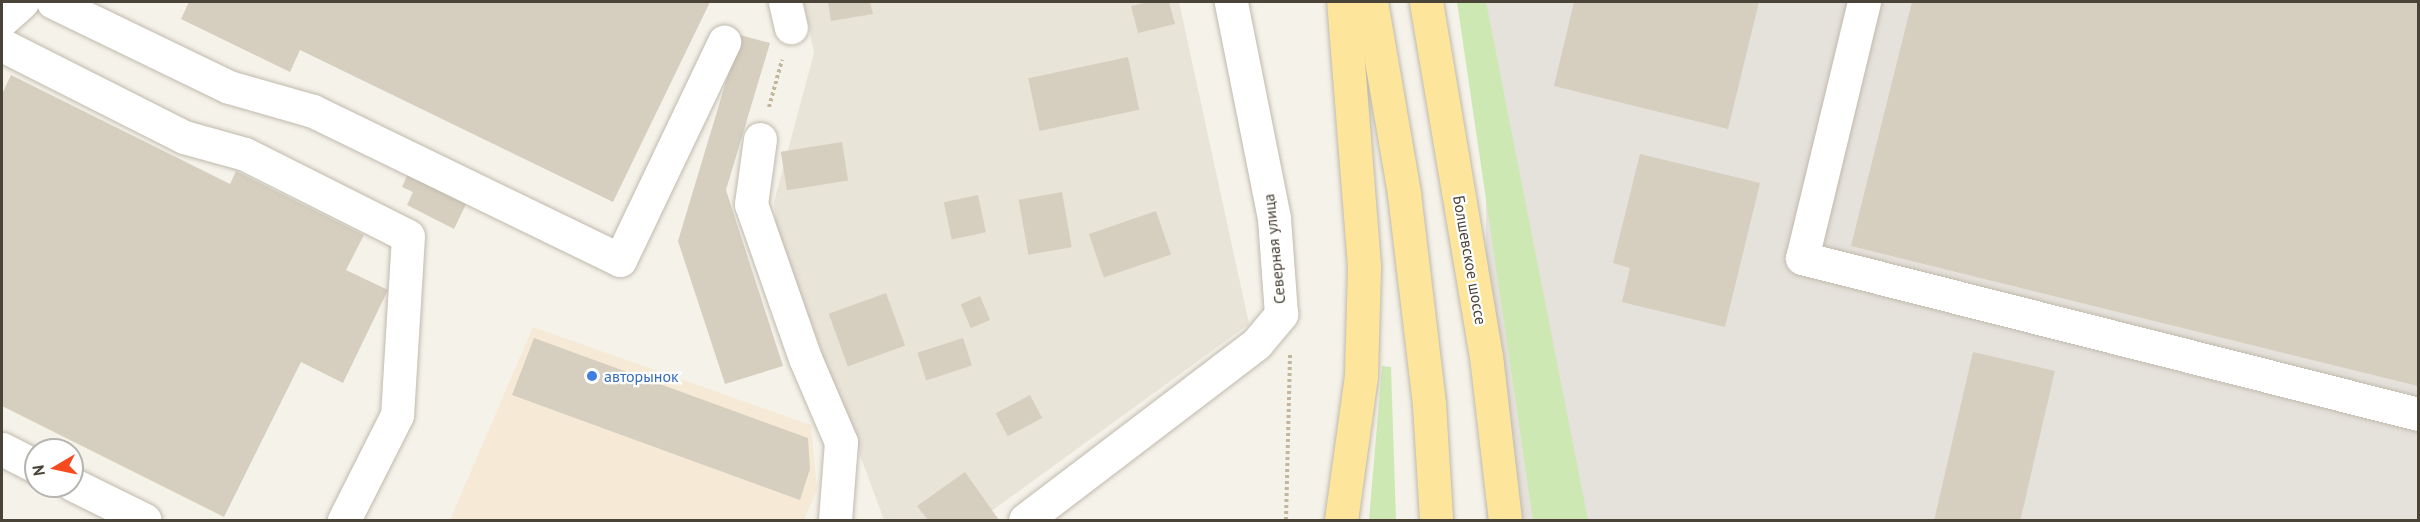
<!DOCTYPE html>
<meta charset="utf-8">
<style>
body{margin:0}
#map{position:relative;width:2420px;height:522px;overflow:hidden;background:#f5f2ea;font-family:"PT Sans",sans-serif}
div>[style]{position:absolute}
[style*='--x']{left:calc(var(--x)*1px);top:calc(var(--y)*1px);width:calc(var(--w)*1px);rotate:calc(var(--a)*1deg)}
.residential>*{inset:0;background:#e9e4d8}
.commercial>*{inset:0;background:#f6ead6}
.industrial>*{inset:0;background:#e5e1db;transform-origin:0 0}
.green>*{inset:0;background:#cee8b4}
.building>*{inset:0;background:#d6cfc0;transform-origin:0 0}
.path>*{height:4px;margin-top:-2px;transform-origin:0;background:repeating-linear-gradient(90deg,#c2b79e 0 3px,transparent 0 6px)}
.roads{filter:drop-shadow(0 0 2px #c0baad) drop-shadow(0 0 2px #c0baad)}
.minor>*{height:33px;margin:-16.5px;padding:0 16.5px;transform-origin:16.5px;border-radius:16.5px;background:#fff}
.major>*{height:33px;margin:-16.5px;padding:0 16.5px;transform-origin:16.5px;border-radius:16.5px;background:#fde69b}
.dots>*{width:16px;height:16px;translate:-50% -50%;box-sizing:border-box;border:3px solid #fff;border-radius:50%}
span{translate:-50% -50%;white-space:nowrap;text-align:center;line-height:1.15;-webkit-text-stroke:4.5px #fff;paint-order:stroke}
.street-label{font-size:16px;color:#494338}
.shop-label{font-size:16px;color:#366cbe}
.left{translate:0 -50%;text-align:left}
.frame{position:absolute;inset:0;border:3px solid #494338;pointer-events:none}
.north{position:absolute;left:24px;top:438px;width:60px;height:60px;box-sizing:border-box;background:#fff;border:2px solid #b6b4af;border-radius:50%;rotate:261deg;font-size:16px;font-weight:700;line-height:24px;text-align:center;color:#494338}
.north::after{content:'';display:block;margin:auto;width:21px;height:27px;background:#f74a1f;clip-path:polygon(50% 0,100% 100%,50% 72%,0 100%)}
</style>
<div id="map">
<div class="residential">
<i style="clip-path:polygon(804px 2px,1179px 2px,1249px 324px,979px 520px,884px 520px,777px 231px,774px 202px,814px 53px)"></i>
</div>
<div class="commercial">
<i style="clip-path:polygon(533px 327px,811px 425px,817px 490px,804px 520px,450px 520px)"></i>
</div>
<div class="industrial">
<i style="left:1486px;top:2px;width:932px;height:528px"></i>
</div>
<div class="green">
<i style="clip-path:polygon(1457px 2px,1486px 2px,1588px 520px,1533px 520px)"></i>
<i style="clip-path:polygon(1382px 366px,1391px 367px,1396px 520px,1369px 520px)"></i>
</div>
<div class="building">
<i style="clip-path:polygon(189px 2px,710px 2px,613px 202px,300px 50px,290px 72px,181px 19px)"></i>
<i style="clip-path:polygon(828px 2px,870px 2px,873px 14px,831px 21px)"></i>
<i style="clip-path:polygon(1149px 2px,1169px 2px,1175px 24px,1138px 33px,1131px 6px)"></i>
<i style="clip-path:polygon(1574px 2px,1759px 2px,1728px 129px,1554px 86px)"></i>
<i style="clip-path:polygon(1912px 2px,2418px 2px,2418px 386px,1851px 246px)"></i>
<i style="clip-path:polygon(740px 35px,770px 43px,726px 190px,783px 366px,725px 384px,678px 241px)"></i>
<i style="left:1128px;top:57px;width:54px;height:102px;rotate:78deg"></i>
<i style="clip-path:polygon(11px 75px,230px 184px,236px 171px,364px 235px,346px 270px,388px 290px,343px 383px,301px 362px,224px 517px,2px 406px,2px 94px)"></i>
<i style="left:842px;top:142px;width:39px;height:62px;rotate:81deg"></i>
<i style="clip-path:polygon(1640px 154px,1760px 183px,1725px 327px,1622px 302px,1630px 268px,1613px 263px)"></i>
<i style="clip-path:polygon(410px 169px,469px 198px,454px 229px,407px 205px,413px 192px,402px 187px)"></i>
<i style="left:1062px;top:192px;width:56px;height:44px;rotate:80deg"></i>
<i style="left:978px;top:195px;width:38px;height:35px;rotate:78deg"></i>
<i style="left:1156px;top:211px;width:46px;height:71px;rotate:71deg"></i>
<i style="left:886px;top:293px;width:56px;height:61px;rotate:70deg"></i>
<i style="left:980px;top:296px;width:26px;height:21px;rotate:67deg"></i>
<i style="clip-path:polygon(534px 338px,808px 438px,810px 469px,800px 500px,512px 395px)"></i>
<i style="left:963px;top:338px;width:29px;height:48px;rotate:72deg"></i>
<i style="left:1973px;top:352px;width:84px;height:173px;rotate:13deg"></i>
<i style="left:1030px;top:395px;width:26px;height:39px;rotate:62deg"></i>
<i style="clip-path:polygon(965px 472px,999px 520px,928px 520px,917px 506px)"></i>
</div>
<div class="path">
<i style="--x:769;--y:107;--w:49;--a:-74.5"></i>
<i style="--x:1286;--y:520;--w:166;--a:-88.6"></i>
</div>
<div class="roads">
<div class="minor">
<i style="--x:53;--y:2;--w:195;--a:25.8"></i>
<i style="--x:229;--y:87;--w:87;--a:15.9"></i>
<i style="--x:313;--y:111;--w:341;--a:25.9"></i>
<i style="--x:620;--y:260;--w:242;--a:-64.5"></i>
<i style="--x:785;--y:2;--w:26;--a:77"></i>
<i style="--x:1864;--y:2;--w:263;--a:103.6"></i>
<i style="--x:1802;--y:258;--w:635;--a:14.21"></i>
<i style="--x:2;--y:20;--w:27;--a:-42"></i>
<i style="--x:2;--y:45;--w:204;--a:26.8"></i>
<i style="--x:184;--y:137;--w:63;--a:15.6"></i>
<i style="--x:245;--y:154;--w:182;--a:26.7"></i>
<i style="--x:408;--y:236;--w:179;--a:93.5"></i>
<i style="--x:397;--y:415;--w:118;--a:116.8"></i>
<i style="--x:760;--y:139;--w:66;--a:97.9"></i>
<i style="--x:751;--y:204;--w:163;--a:70.7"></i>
<i style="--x:805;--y:358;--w:91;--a:66.8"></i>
<i style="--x:841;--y:442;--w:78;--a:94.4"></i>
<i style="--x:2;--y:449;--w:38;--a:27"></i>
<i style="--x:72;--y:484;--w:81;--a:26.3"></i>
<i style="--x:1025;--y:520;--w:292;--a:-37.3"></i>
<i style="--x:1257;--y:343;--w:38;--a:-50"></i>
<i style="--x:1281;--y:314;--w:96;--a:-94.2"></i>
<i style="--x:1274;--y:218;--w:220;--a:-101.3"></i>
</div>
<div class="major">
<i style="--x:1371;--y:2;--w:195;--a:80.2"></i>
<i style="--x:1404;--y:194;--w:211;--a:83.2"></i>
<i style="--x:1429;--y:404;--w:116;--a:86.5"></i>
<i style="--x:1426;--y:2;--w:359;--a:80.4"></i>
<i style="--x:1486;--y:356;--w:165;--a:83.4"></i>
<i style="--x:1341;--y:520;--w:146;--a:-82.1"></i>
<i style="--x:1361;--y:375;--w:109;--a:-88.4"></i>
<i style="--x:1364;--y:266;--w:265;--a:-94.5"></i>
</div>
</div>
<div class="dots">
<i style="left:592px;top:376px;background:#3f7fe0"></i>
</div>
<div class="street-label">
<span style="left:1274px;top:249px;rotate:-96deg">Северная улица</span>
<span style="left:1470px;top:260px;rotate:80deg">Болшевское шоссе</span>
</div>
<div class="shop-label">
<span class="left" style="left:604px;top:376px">авторынок</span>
</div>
<div class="frame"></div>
<div class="north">N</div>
</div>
